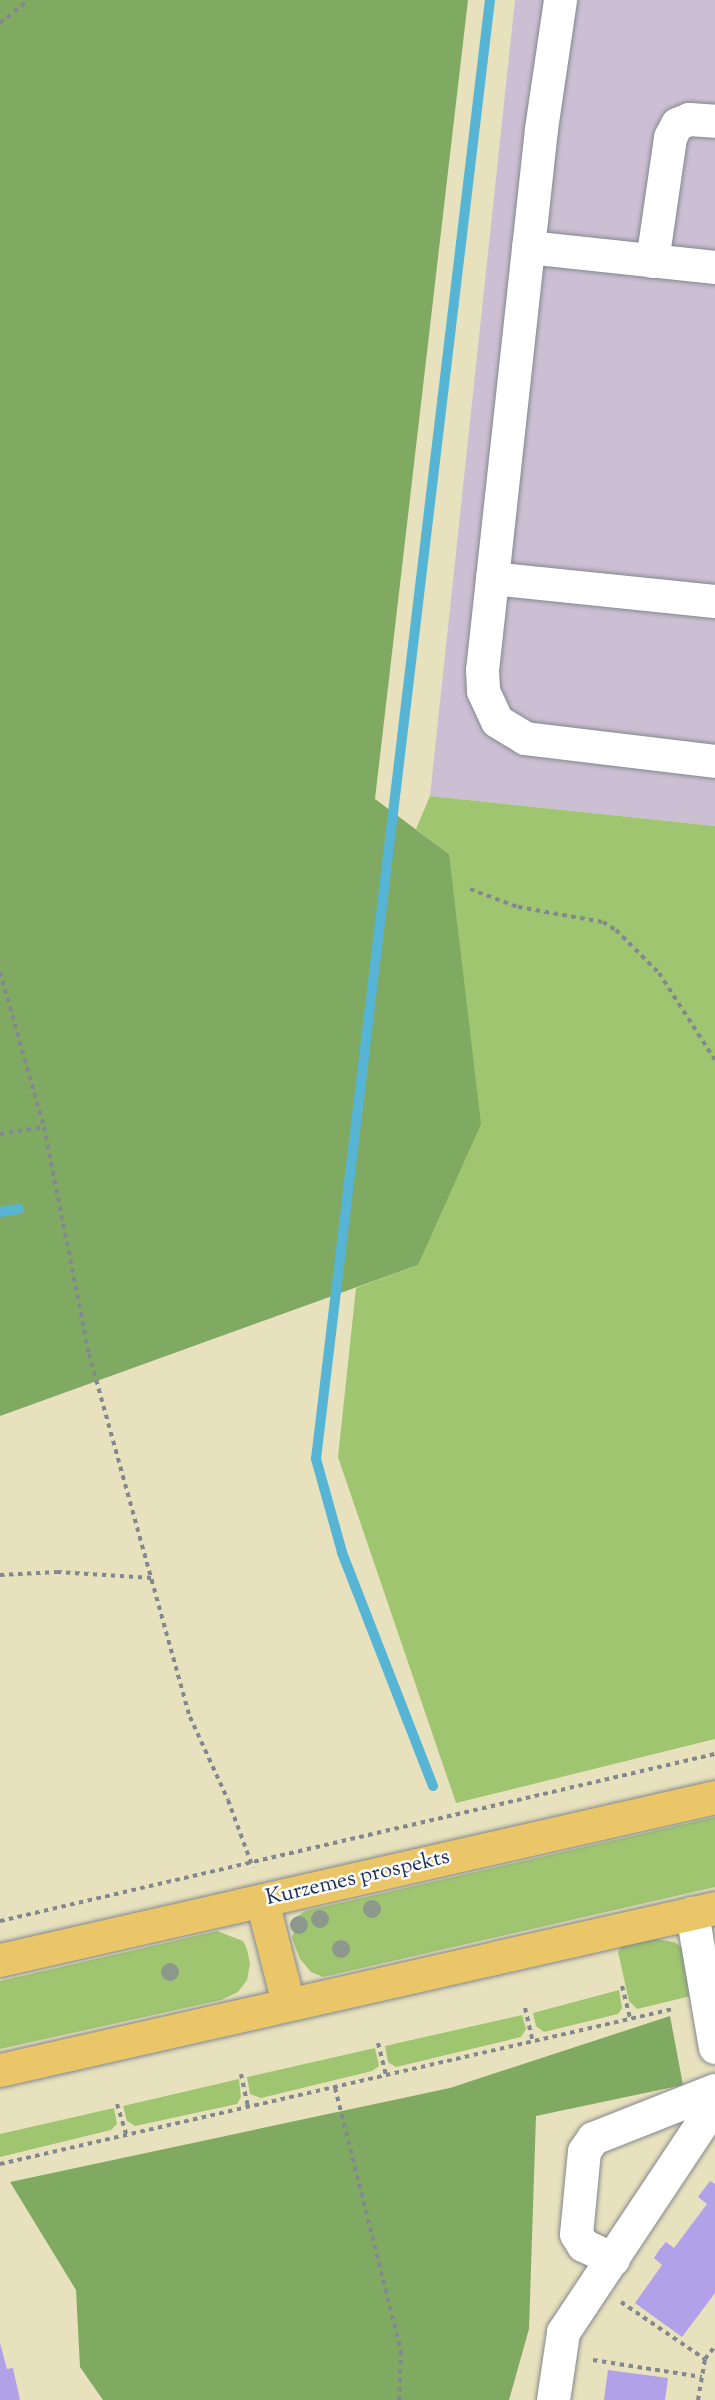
<!DOCTYPE html>
<style>
body{margin:0}
#map{position:relative;width:715px;height:2400px;overflow:hidden;background:#e8e1bd;font-family:"Sorts Mill Goudy",serif}
div>[style]{position:absolute}
[style*='--x']{left:calc(var(--x)*1px);top:calc(var(--y)*1px);width:calc(var(--w)*1px);rotate:calc(var(--a)*1deg)}
.industrial>*{inset:0;background:#ccbfd4}
.green>*{inset:0;background:#a0c570}
.forest>*{inset:0;background:#80aa62}
.stream>*{height:10px;margin:-5px;padding:0 5px;transform-origin:5px;border-radius:5px;background:#56b4d4}
.building>*{inset:0;background:#b1a1e9}
.path>*{height:4px;margin-top:-2px;transform-origin:0;background:repeating-linear-gradient(90deg,#82888e 0 4.5px,transparent 0 9px)}
.roads{filter:drop-shadow(0 0 2px #82888e) drop-shadow(0 0 2px #82888e)}
.minor>*{height:33px;margin:-16.5px;padding:0 16.5px;transform-origin:16.5px;border-radius:16.5px;background:#fff}
.major>*{height:33px;margin:-16.5px;padding:0 16.5px;transform-origin:16.5px;border-radius:16.5px;background:#eac669}
.trees>*{width:18px;height:18px;margin:-9px;border-radius:50%;background:#8d988c}
span{translate:-50% -50%;white-space:nowrap;text-align:center;line-height:1.15;-webkit-text-stroke:5px #fdfcf7;paint-order:stroke}
.street-label{font-size:22px;color:#1b2f5e}
</style>
<div id="map">
<div class="industrial">
<i style="clip-path:polygon(515px 0,715px 0,715px 826px,430px 796px)"></i>
</div>
<div class="green">
<i style="clip-path:polygon(430px 796px,715px 826px,715px 1739px,456px 1803px,338px 1457px,356px 1288px,418px 1265px,449px 854px,416px 829px)"></i>
<i style="clip-path:polygon(715px 1817px,715px 1887px,323px 1977px,311px 1972px,300px 1959px,292px 1938px,298px 1916px,305px 1911px)"></i>
<i style="clip-path:polygon(217px 1931px,243px 1941px,247px 1949px,250px 1964px,247px 1980px,238px 1992px,221px 2000px,0 2049px,0 1981px)"></i>
<i style="clip-path:polygon(655px 1939px,674px 1942px,686px 1950px,695px 1995px,637px 2009px,629px 2001px,618px 1952px,622px 1946px)"></i>
<i style="clip-path:polygon(619px 1990px,622px 2008px,618px 2014px,544px 2032px,536px 2026px,533px 2013px)"></i>
<i style="clip-path:polygon(522px 2015px,526px 2029px,521px 2037px,396px 2067px,388px 2062px,385px 2046px)"></i>
<i style="clip-path:polygon(375px 2048px,379px 2066px,372px 2071px,261px 2098px,250px 2094px,247px 2077px)"></i>
<i style="clip-path:polygon(239px 2079px,241px 2097px,237px 2104px,135px 2126px,127px 2121px,123px 2106px)"></i>
<i style="clip-path:polygon(114px 2108px,117px 2124px,111px 2130px,0 2157px,0 2134px)"></i>
</div>
<div class="forest">
<i style="clip-path:polygon(0 0,468px 0,375px 799px,449px 854px,481px 1124px,418px 1265px,0 1416px)"></i>
<i style="clip-path:polygon(670px 2016px,683px 2085px,536px 2116px,529px 2329px,509px 2400px,103px 2400px,80px 2367px,76px 2290px,10px 2182px,450px 2088px)"></i>
</div>
<div class="stream">
<i style="--x:0;--y:1212;--w:19;--a:-9"></i>
<i style="--x:433;--y:1786;--w:251;--a:-111.3"></i>
<i style="--x:342;--y:1552;--w:97;--a:-105.6"></i>
<i style="--x:316;--y:1459;--w:1469;--a:-83.2"></i>
</div>
<div class="building">
<i style="clip-path:polygon(710px 2181px,715px 2184px,715px 2293px,682px 2337px,635px 2303px,662px 2265px,654px 2258px,659px 2250px,666px 2242px,674px 2248px,707px 2204px,698px 2197px)"></i>
<i style="clip-path:polygon(0 2343px,7px 2369px,13px 2368px,20px 2400px,0 2400px)"></i>
<i style="clip-path:polygon(608px 2370px,668px 2378px,665px 2400px,604px 2400px)"></i>
</div>
<div class="path">
<i style="--x:0;--y:23;--w:36;--a:-39"></i>
<i style="--x:470;--y:889;--w:51;--a:20.6"></i>
<i style="--x:518;--y:907;--w:86;--a:10"></i>
<i style="--x:603;--y:922;--w:15;--a:32"></i>
<i style="--x:616;--y:930;--w:61;--a:45"></i>
<i style="--x:659;--y:973;--w:103;--a:57.2"></i>
<i style="--x:0;--y:972;--w:161;--a:74.2"></i>
<i style="--x:44;--y:1127;--w:231;--a:78.8"></i>
<i style="--x:89;--y:1354;--w:377;--a:74.5"></i>
<i style="--x:190;--y:1717;--w:91;--a:65.4"></i>
<i style="--x:228;--y:1800;--w:72;--a:69.8"></i>
<i style="--x:0;--y:1134;--w:45;--a:-9"></i>
<i style="--x:0;--y:1575;--w:57;--a:-3"></i>
<i style="--x:57;--y:1572;--w:95;--a:3.6"></i>
<i style="--x:0;--y:1921;--w:734;--a:-13.15"></i>
<i style="--x:622;--y:1986;--w:34;--a:76"></i>
<i style="--x:525;--y:2008;--w:35;--a:77"></i>
<i style="--x:378;--y:2043;--w:34;--a:76"></i>
<i style="--x:241;--y:2074;--w:34;--a:78"></i>
<i style="--x:335;--y:2088;--w:271;--a:75.9"></i>
<i style="--x:401;--y:2351;--w:49;--a:92.3"></i>
<i style="--x:117;--y:2104;--w:31;--a:73"></i>
<i style="--x:0;--y:2164;--w:691;--a:-12.97"></i>
<i style="--x:621;--y:2302;--w:102;--a:34.2"></i>
<i style="--x:593;--y:2360;--w:110;--a:8.9"></i>
<i style="--x:698;--y:2400;--w:42;--a:-80.3"></i>
<i style="--x:705;--y:2359;--w:16;--a:-52"></i>
</div>
<div class="roads">
<div class="minor">
<i style="--x:560;--y:0;--w:130;--a:98.4"></i>
<i style="--x:541;--y:129;--w:544;--a:96.22"></i>
<i style="--x:482;--y:670;--w:21;--a:87"></i>
<i style="--x:483;--y:691;--w:33;--a:65"></i>
<i style="--x:497;--y:721;--w:33;--a:31"></i>
<i style="--x:525;--y:738;--w:191;--a:6.9"></i>
<i style="--x:528;--y:247;--w:188;--a:6.1"></i>
<i style="--x:652;--y:261;--w:125;--a:-81.7"></i>
<i style="--x:670;--y:137;--w:15;--a:-62"></i>
<i style="--x:677;--y:124;--w:13;--a:-23"></i>
<i style="--x:689;--y:119;--w:26;--a:4"></i>
<i style="--x:492;--y:578;--w:224;--a:5.9"></i>
<i style="--x:692;--y:1913;--w:136;--a:80.3"></i>
<i style="--x:613;--y:2259;--w:33;--a:-155"></i>
<i style="--x:583;--y:2245;--w:13;--a:-122"></i>
<i style="--x:576;--y:2234;--w:83;--a:-84.5"></i>
<i style="--x:584;--y:2151;--w:16;--a:-55"></i>
<i style="--x:593;--y:2138;--w:131;--a:-21.5"></i>
<i style="--x:553;--y:2400;--w:69;--a:-81.6"></i>
<i style="--x:563;--y:2332;--w:275;--a:-56.4"></i>
</div>
<div class="major">
<i style="--x:262;--y:1901;--w:105;--a:75.7"></i>
<i style="--x:0;--y:1960;--w:733;--a:-12.84"></i>
<i style="--x:0;--y:2070;--w:733;--a:-12.77"></i>
</div>
</div>
<div class="trees">
<i style="left:372px;top:1909px"></i>
<i style="left:320px;top:1919px"></i>
<i style="left:299px;top:1925px"></i>
<i style="left:341px;top:1949px"></i>
<i style="left:170px;top:1972px"></i>
</div>
<div class="street-label">
<span style="left:358px;top:1879px;rotate:-13deg">Kurzemes prospekts</span>
</div>
</div>
